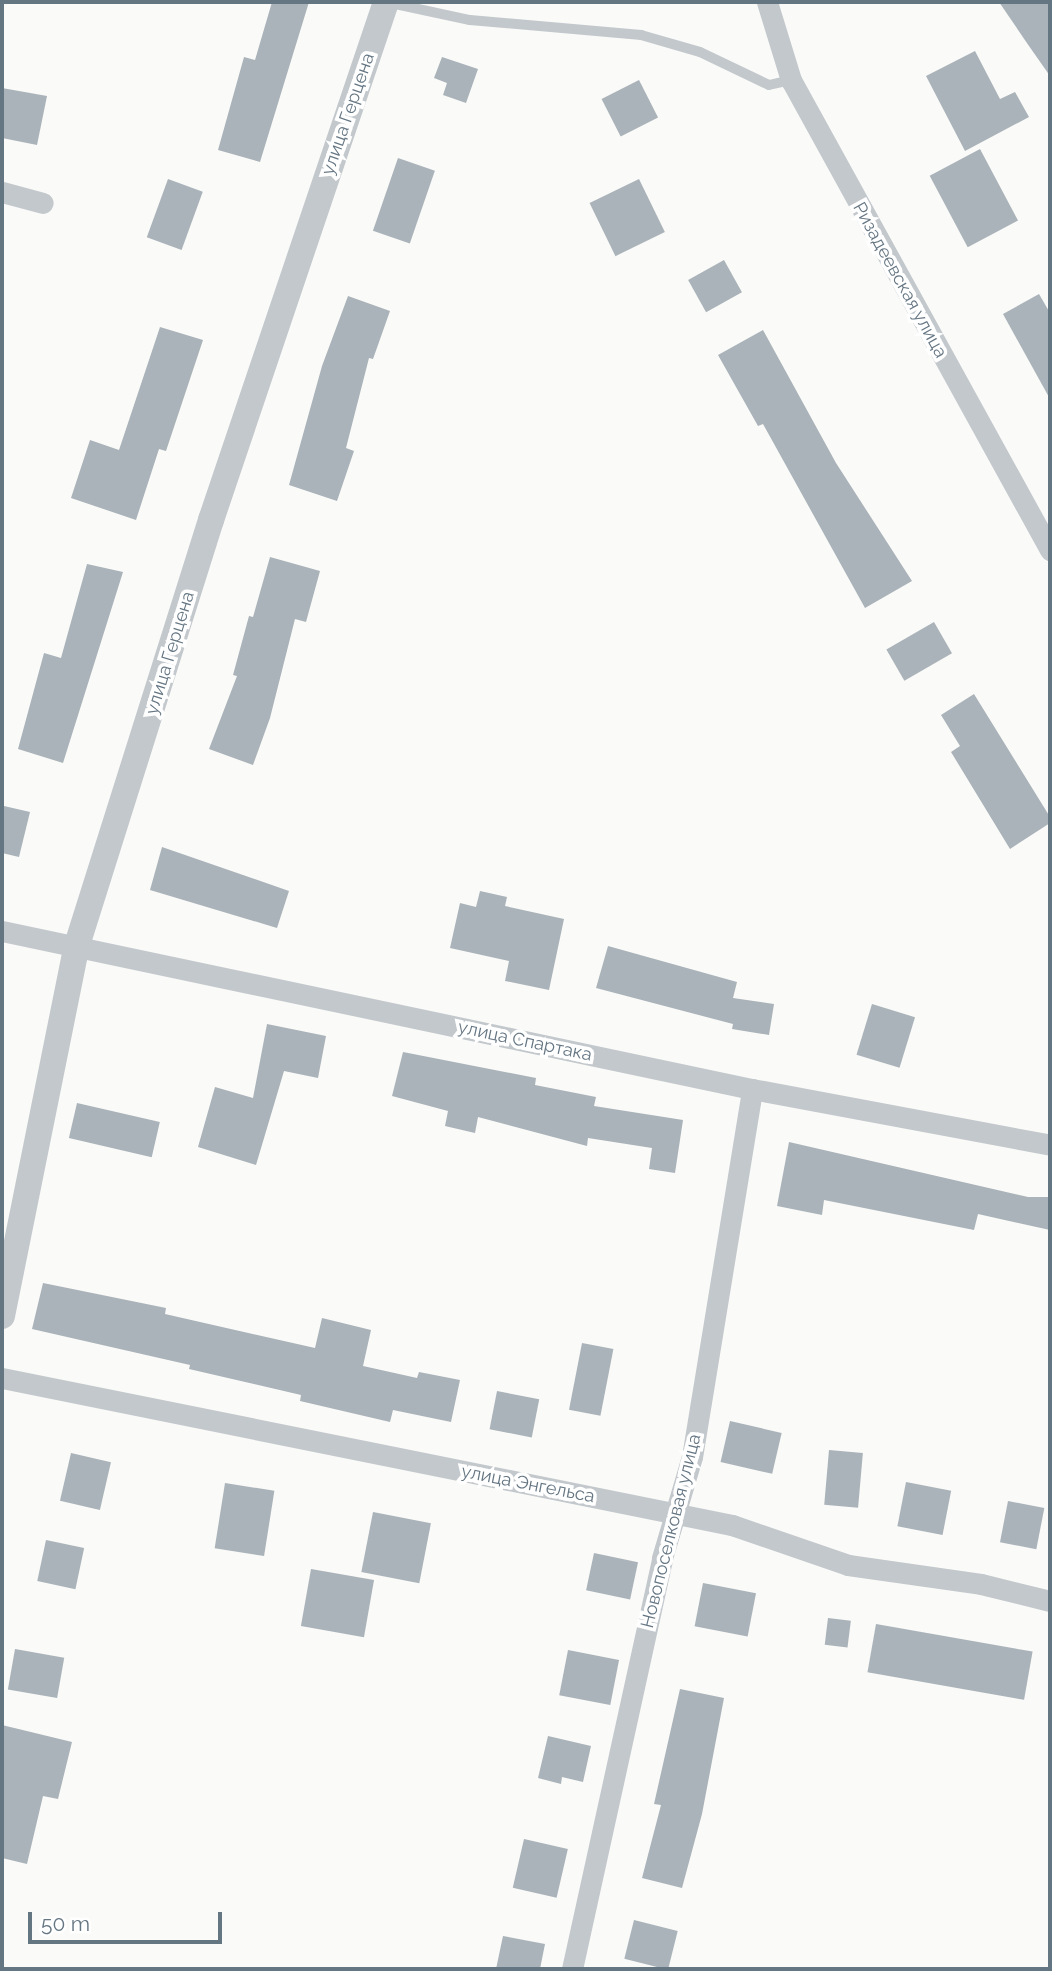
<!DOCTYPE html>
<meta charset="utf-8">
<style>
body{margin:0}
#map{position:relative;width:1052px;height:1971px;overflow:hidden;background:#fafaf8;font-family:Raleway,sans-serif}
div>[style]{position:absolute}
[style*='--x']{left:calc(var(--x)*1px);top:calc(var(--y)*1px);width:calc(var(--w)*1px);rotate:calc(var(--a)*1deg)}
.building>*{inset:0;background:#aab3b9;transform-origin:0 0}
.service>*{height:10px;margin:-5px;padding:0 5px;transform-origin:5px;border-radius:5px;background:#c3c8cc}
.minor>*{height:21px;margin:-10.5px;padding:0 10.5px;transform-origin:10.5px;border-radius:10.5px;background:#c3c8cc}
.tertiary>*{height:26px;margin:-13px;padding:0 13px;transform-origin:13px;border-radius:13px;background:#c3c8cc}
span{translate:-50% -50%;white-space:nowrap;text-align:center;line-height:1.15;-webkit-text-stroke:7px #fff;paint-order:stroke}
.street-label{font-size:18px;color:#657683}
.frame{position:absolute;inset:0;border:4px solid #657683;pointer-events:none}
.scale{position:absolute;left:28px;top:1912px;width:194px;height:32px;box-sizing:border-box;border:4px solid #657683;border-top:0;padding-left:9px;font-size:21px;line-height:24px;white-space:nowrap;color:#657683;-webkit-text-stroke:5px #fff;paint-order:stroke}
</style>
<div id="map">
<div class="building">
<i style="clip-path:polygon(272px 2px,309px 2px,260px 162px,218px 150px,244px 57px,255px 60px)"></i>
<i style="clip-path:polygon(999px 2px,1050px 2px,1050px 76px,1029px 46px)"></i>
<i style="clip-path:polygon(975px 51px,1000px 99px,1015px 92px,1029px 117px,965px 151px,926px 76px)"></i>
<i style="clip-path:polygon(442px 57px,478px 69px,466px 103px,443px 95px,447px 83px,434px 78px)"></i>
<i style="left:639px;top:80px;width:42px;height:42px;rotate:63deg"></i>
<i style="clip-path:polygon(2px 88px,47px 96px,37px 145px,2px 138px)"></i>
<i style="left:980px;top:149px;width:81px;height:57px;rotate:62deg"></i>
<i style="left:398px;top:158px;width:39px;height:77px;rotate:19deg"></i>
<i style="left:168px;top:179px;width:37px;height:62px;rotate:20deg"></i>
<i style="left:639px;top:179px;width:59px;height:55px;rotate:64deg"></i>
<i style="left:724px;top:260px;width:37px;height:41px;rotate:61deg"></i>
<i style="clip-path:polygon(1039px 294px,1050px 313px,1050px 399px,1003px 314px)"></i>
<i style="clip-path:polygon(348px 296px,390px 311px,373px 359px,369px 358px,346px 448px,354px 451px,337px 501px,289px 485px,322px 366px)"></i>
<i style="clip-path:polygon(160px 327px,203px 340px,166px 451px,159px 449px,136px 520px,71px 498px,90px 440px,119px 450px)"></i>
<i style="clip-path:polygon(763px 330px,836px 463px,912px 581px,865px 608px,763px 424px,758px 426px,718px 355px)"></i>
<i style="clip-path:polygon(270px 557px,320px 571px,306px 622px,295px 619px,270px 718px,253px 765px,209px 749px,237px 676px,233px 675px,249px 616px,253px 617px)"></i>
<i style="clip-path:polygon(87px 564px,123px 572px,63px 763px,18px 749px,44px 653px,61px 658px)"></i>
<i style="left:934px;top:622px;width:36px;height:55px;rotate:60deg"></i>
<i style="clip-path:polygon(974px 694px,1050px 817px,1050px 823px,1010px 849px,951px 752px,960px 746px,941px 715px)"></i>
<i style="clip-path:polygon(4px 806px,30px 812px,19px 857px,2px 853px)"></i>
<i style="clip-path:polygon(162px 847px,289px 891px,277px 928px,150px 890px)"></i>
<i style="clip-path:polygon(480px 891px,507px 897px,505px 906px,564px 919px,549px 990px,505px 981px,509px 961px,450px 948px,460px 903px,476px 907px)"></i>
<i style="clip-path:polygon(608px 946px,737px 982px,733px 998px,774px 1004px,769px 1035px,732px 1029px,733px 1024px,596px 988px)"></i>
<i style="left:872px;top:1004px;width:45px;height:53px;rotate:17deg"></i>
<i style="clip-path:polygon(267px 1024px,326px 1036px,318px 1078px,284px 1071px,256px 1165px,198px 1147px,215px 1087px,253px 1098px)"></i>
<i style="clip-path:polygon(403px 1052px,536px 1078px,535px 1085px,596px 1097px,594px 1106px,683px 1120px,675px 1173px,649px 1169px,652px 1148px,588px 1138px,587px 1146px,478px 1117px,475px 1133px,445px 1126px,448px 1111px,392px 1096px)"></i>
<i style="left:77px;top:1103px;width:85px;height:36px;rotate:13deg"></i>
<i style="clip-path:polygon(789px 1142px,1028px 1197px,1050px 1197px,1050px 1230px,978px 1214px,974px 1230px,824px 1200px,822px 1215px,777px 1206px)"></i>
<i style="clip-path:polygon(43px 1283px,166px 1308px,165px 1314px,315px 1348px,322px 1318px,371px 1330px,363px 1366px,417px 1378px,419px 1372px,460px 1380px,451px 1422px,393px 1410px,390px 1422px,300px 1401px,301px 1395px,189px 1369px,190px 1365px,32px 1329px)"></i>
<i style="left:582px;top:1343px;width:32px;height:68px;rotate:11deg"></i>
<i style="left:497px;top:1391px;width:43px;height:39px;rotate:11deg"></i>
<i style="left:730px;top:1421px;width:53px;height:42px;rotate:13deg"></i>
<i style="left:829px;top:1450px;width:34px;height:55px;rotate:5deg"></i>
<i style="left:71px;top:1453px;width:41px;height:49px;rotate:13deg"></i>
<i style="left:906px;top:1482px;width:46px;height:45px;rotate:11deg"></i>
<i style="left:225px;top:1483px;width:50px;height:66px;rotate:9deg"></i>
<i style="left:1008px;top:1501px;width:37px;height:42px;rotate:11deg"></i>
<i style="left:373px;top:1512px;width:59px;height:61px;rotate:11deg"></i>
<i style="left:46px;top:1540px;width:39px;height:42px;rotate:12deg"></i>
<i style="left:594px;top:1553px;width:45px;height:38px;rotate:12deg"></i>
<i style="left:311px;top:1569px;width:64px;height:58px;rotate:10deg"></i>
<i style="left:703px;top:1583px;width:54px;height:44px;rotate:11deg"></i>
<i style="left:828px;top:1618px;width:23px;height:27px;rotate:7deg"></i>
<i style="left:876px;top:1624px;width:159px;height:49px;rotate:10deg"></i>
<i style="left:15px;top:1649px;width:50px;height:41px;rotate:10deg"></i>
<i style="left:568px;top:1650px;width:52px;height:46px;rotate:11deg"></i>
<i style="clip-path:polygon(680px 1689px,724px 1698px,702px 1814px,682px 1888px,642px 1878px,661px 1805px,654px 1804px)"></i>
<i style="clip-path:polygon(2px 1725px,72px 1742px,58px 1799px,43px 1796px,27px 1864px,2px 1858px)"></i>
<i style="clip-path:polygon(548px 1736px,591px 1746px,583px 1782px,562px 1777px,561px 1784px,538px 1778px)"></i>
<i style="left:524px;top:1839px;width:45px;height:50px;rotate:13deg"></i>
<i style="left:634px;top:1920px;width:45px;height:40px;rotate:14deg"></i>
<i style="clip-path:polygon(503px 1936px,545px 1944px,540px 1969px,496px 1969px)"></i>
</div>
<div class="service">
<i style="--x:386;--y:2;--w:86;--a:12.1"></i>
<i style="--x:470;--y:20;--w:172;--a:5"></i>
<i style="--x:641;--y:35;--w:61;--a:16.1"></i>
<i style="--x:700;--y:52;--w:76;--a:25.6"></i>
<i style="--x:769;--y:85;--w:23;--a:-13"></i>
</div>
<div class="minor">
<i style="--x:767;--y:2;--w:82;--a:72.9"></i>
<i style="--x:791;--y:80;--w:537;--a:61.14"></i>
<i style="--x:2;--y:192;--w:42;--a:15"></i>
<i style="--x:2;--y:931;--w:766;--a:11.9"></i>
<i style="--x:752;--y:1089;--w:303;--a:10.6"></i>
<i style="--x:2;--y:1378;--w:745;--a:11.39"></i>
<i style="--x:732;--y:1525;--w:123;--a:19"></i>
<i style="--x:848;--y:1565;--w:134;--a:8.1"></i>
<i style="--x:981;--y:1584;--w:71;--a:13.8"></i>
<i style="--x:572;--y:1969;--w:421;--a:-77.6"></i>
<i style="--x:662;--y:1558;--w:105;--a:-73.5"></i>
<i style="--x:692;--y:1457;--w:373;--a:-80.7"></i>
</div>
<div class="tertiary">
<i style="--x:2;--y:1316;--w:379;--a:-78.6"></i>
<i style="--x:77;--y:945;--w:446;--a:-72.5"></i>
<i style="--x:211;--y:520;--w:547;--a:-71.33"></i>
</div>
<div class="street-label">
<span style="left:348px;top:114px;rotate:-71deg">улица Герцена</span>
<span style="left:900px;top:280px;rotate:61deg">Ризадеевская улица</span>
<span style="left:170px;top:653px;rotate:-73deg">улица Герцена</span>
<span style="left:525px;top:1041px;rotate:12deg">улица Спартака</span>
<span style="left:528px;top:1484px;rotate:11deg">улица Энгельса</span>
<span style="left:671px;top:1531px;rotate:-76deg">Новопоселковая улица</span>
</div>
<div class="frame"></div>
<div class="scale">50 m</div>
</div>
